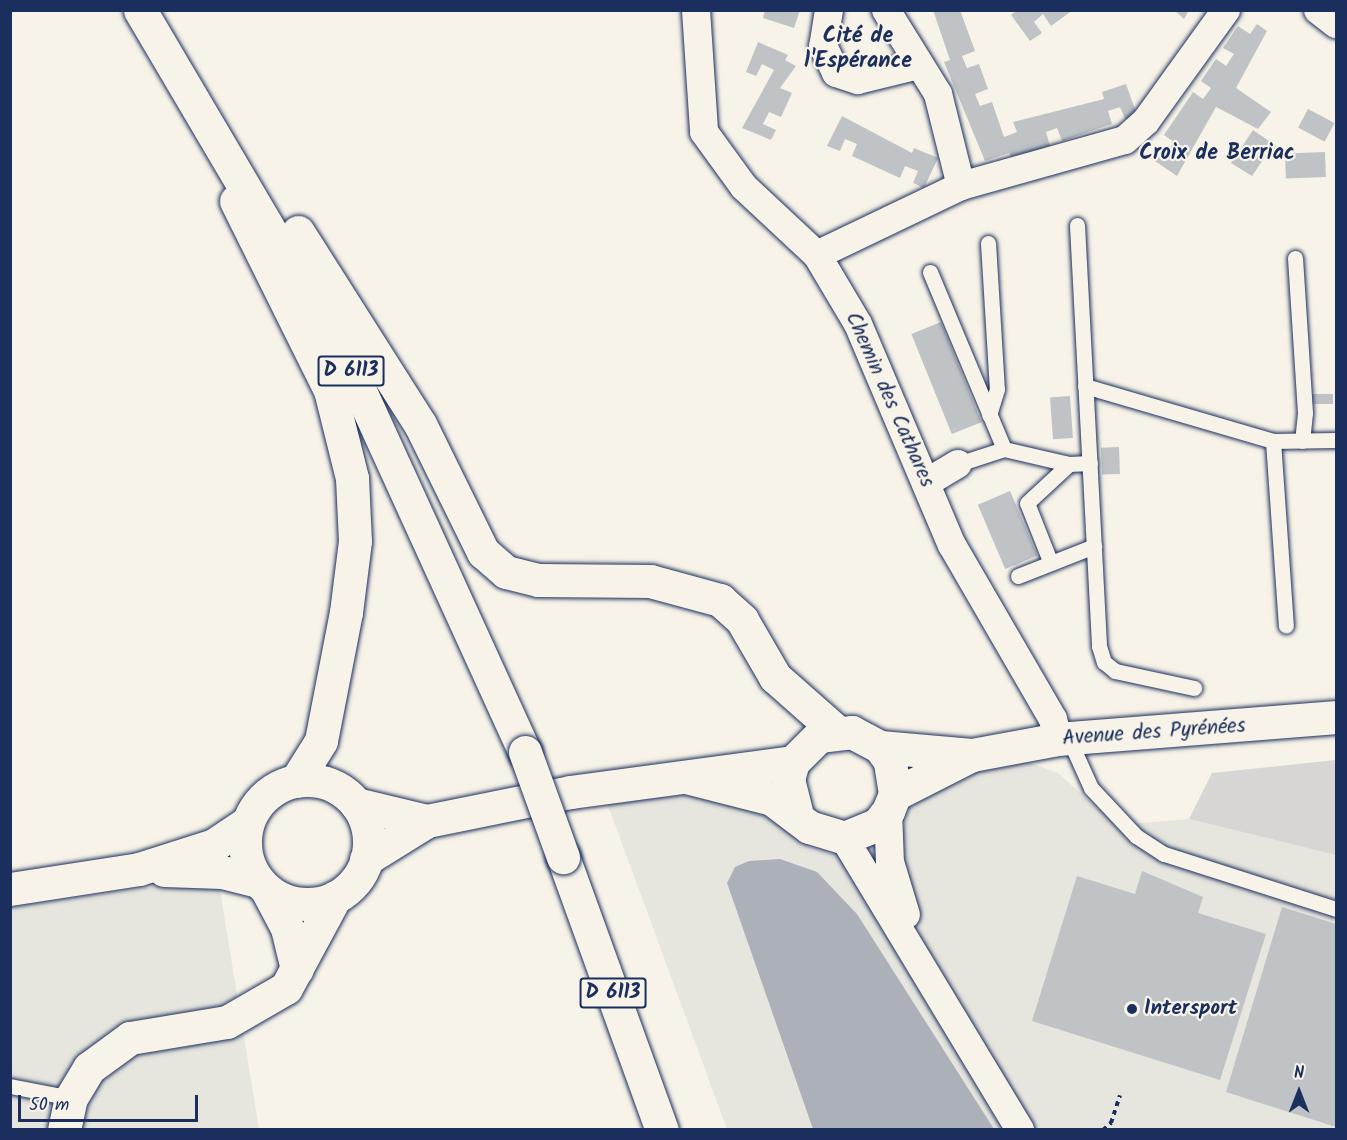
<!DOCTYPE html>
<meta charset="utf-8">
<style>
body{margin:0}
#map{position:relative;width:1347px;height:1140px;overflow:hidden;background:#f7f3e8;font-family:Kalam,sans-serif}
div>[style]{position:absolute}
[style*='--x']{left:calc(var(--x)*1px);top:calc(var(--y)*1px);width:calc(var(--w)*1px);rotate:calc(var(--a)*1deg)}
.built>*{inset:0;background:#e6e5de}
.green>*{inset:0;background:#d7d6d4}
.water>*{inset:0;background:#acb0b9}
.building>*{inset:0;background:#c0c3c5;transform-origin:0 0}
.path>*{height:4px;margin-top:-2px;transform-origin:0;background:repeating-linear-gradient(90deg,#1b2f5e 0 4.5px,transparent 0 9px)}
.roads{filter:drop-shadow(0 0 2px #1b2f5e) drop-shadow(0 0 2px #1b2f5e)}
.service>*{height:15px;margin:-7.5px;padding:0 7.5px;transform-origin:7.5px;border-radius:7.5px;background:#f7f3e8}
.minor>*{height:28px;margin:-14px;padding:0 14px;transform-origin:14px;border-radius:14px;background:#f7f3e8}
.secondary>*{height:33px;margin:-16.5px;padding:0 16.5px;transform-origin:16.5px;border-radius:16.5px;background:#f7f3e8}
.secondary>.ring{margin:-16.5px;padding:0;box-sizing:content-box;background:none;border:33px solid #f7f3e8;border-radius:50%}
.primary>*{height:33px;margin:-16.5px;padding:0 16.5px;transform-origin:16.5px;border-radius:16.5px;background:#f7f3e8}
.bridges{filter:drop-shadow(0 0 2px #1b2f5e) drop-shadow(0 0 2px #1b2f5e)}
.primary-bridge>*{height:33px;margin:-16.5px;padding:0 16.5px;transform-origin:16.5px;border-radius:16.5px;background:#f7f3e8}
.dots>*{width:16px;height:16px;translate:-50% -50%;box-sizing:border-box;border:3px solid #f7f3e8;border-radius:50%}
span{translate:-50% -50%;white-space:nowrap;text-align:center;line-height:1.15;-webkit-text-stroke:4.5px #f7f3e8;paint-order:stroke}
.shield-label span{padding:2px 4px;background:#f7f3e8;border:2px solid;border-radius:4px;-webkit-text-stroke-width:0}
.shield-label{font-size:20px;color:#1b2f5e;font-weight:700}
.street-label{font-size:21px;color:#1b2f5e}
.poi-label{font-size:21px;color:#1b2f5e;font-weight:700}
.left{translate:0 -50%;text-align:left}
.neighbourhood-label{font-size:22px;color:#1b2f5e;font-weight:700}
.frame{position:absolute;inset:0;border:12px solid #1b2f5e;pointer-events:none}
.north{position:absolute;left:1269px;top:1062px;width:60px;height:60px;-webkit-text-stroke:4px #f7f3e8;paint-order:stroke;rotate:0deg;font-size:16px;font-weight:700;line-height:24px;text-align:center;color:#1b2f5e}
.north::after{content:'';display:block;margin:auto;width:21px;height:27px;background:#1b2f5e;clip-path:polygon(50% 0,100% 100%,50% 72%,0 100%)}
.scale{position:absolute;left:18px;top:1095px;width:180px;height:27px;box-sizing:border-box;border:3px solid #1b2f5e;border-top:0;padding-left:8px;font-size:18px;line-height:21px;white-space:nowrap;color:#1b2f5e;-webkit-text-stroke:4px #f7f3e8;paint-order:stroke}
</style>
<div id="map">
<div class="built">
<i style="clip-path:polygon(1015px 757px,1058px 773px,1116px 825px,1189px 819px,1336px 855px,1336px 1129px,727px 1129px,606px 800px,709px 794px,771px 810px,810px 847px,851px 860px,902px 836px,912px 796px,943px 779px)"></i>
<i style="clip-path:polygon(218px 878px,259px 1129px,11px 1129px,10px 907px)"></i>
</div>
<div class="green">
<i style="clip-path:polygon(1336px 760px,1336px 855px,1189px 819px,1212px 773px)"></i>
</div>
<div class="water">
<i style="clip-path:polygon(780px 859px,817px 872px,857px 914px,994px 1129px,813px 1129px,727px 883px,735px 867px,749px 861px)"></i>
</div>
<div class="building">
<i style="clip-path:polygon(765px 10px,800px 10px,794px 28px,763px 18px)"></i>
<i style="clip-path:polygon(933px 10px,960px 10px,975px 51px,962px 56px,967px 68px,979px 64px,988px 89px,975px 94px,980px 106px,992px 102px,1004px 137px,1017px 132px,1013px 122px,1104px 99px,1102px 92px,1126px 84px,1137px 115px,1125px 119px,1120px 107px,1108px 111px,1112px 124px,1062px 141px,1057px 128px,1046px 132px,1050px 146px,1012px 159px,1009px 153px,985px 161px,944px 62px,950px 60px)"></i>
<i style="clip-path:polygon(1017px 10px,1073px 10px,1051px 26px,1043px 14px,1034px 22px,1042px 33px,1030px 41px,1011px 15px)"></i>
<i style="clip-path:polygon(1174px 10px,1189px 10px,1184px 19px)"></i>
<i style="clip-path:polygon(1257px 24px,1267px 31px,1236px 88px,1271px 112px,1258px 129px,1216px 107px,1177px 176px,1149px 157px,1157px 146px,1166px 152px,1174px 142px,1164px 135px,1193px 92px,1203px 99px,1211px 88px,1201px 81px,1216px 59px,1226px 66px,1234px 54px,1223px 48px,1238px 26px,1250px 34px)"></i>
<i style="clip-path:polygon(758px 42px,788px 55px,785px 60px,796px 66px,780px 88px,792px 93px,781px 117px,769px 112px,763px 124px,776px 130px,771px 140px,742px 128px,774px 70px,762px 64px,756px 76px,746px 72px)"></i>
<i style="left:1308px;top:109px;width:30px;height:21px;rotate:28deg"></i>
<i style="clip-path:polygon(842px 116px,912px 153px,914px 148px,938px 158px,924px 188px,913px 183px,918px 171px,905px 166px,900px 178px,852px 156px,857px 144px,845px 139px,840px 151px,827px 146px)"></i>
<i style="clip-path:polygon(1253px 130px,1281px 149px,1274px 160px,1267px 154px,1252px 176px,1231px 163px)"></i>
<i style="left:1325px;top:152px;width:25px;height:40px;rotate:88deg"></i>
<i style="left:941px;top:322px;width:108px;height:32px;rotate:68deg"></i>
<i style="left:1310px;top:394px;width:23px;height:10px"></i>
<i style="left:1070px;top:396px;width:42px;height:20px;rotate:86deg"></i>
<i style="left:1119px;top:447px;width:27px;height:18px;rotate:88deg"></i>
<i style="left:1010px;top:491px;width:70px;height:35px;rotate:67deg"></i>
<i style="clip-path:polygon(1142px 871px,1203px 897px,1198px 913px,1266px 934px,1220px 1080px,1032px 1021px,1077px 876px,1135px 894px)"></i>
<i style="clip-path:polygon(1282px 907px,1336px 924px,1336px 1127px,1226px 1092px)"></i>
</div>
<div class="path">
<i style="--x:1103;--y:1130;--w:11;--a:-41"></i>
<i style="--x:1111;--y:1123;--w:29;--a:-72"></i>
</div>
<div class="roads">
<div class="service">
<i style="--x:1077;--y:225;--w:422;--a:87"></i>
<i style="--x:1099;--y:646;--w:17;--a:73"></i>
<i style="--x:1104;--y:662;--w:14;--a:39"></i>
<i style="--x:1115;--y:671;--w:81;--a:12.1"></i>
<i style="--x:988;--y:243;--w:146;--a:86.5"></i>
<i style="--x:997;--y:389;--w:27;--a:107"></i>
<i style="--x:1295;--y:258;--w:155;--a:86.3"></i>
<i style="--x:1305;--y:413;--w:28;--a:96"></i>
<i style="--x:930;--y:272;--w:192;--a:67.3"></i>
<i style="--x:1085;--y:386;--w:196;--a:16.3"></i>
<i style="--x:1273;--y:441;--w:63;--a:-0.9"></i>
<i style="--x:1273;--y:441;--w:185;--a:86"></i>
<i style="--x:958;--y:464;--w:48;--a:-18.1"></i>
<i style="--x:1004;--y:449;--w:67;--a:13"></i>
<i style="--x:1050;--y:561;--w:62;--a:-111.6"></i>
<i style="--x:1027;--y:503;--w:57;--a:-42.9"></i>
<i style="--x:1069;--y:464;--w:21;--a:-3"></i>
<i style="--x:1018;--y:576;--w:82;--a:-21.5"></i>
<i style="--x:1069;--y:739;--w:54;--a:65.8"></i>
<i style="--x:1091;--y:788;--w:66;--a:46.8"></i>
<i style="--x:1136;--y:836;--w:33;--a:33"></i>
<i style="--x:1164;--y:854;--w:181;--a:17.7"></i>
<i style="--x:10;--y:1086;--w:62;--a:11.1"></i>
</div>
<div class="minor">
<i style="--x:696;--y:10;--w:122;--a:86.2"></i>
<i style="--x:704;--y:132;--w:68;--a:54"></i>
<i style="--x:744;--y:187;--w:100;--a:43"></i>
<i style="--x:817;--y:255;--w:80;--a:59.3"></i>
<i style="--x:858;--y:324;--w:240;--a:67"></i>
<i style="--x:952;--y:545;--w:201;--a:59.9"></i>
<i style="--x:1053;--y:719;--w:21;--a:76"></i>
<i style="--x:829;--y:10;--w:36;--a:99"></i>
<i style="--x:823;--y:46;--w:30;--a:64"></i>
<i style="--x:836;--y:73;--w:23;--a:18"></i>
<i style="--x:858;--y:80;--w:63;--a:-13.8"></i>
<i style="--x:886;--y:10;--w:99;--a:58.2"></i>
<i style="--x:938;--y:94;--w:95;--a:76"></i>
<i style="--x:1318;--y:10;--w:23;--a:38"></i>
<i style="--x:817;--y:255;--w:160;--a:-25.6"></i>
<i style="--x:961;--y:186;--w:170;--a:-15.7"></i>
<i style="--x:1125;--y:140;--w:28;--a:-42"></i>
<i style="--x:1146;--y:121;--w:137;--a:-54.2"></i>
<i style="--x:926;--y:483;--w:37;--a:-31"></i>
<i style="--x:888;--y:811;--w:51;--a:87.8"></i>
<i style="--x:890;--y:862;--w:55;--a:73.2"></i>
<i style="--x:844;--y:838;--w:341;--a:58.9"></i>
</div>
<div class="secondary">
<i style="--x:236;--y:201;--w:211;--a:63.6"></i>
<i style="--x:330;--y:390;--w:91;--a:76"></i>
<i style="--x:352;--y:478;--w:63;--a:87.3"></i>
<i style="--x:355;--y:541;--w:72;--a:97.2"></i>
<i style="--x:346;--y:612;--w:131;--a:101"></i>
<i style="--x:321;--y:741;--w:47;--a:122"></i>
<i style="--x:298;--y:232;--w:227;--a:57.6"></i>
<i style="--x:420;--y:424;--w:143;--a:63.8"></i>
<i style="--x:483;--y:552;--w:30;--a:41"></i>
<i style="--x:506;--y:572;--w:33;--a:14"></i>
<i style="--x:538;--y:580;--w:112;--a:0.5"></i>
<i style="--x:650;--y:581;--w:73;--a:15.2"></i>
<i style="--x:720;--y:600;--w:30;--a:42"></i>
<i style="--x:742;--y:620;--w:66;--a:59.9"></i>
<i style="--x:775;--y:677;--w:81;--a:41.5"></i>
<i style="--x:880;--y:747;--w:92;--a:5"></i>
<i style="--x:686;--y:777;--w:89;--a:14.3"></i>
<i style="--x:772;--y:799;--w:46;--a:37.1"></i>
<i style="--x:809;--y:827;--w:37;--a:17"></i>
<i style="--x:844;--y:838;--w:35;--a:-22"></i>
<i style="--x:877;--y:825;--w:18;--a:-52"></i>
<i style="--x:888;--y:811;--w:18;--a:-68"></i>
<i style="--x:895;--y:794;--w:33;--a:-99"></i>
<i style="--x:890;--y:761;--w:17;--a:-126"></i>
<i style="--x:880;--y:747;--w:32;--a:-152"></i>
<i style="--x:852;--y:732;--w:33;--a:173"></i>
<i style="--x:819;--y:736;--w:37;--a:135"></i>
<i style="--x:793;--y:762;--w:18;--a:106"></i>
<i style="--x:788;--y:779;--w:36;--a:76"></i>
<i class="ring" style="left:245px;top:780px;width:91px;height:91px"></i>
<i style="--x:895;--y:794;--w:86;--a:-26.9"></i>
<i style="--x:972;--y:755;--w:87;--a:-10.5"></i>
<i style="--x:1058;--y:739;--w:279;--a:-4.5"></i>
<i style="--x:356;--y:804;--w:73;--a:13.5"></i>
<i style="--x:366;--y:859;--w:72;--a:-31.9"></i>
<i style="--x:427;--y:821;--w:147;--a:-11.4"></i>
<i style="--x:571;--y:792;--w:224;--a:-7.7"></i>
<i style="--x:164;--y:870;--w:58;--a:2"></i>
<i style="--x:222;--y:872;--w:37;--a:14"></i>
<i style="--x:10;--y:889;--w:131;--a:-8.8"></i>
<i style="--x:139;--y:869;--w:79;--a:-17.7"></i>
<i style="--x:214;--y:845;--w:40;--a:-34"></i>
<i style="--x:267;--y:890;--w:43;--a:62.2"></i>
<i style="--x:287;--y:928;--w:42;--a:76.3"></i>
<i style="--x:64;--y:1130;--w:33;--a:-78"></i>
<i style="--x:71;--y:1098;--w:35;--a:-59"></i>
<i style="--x:89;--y:1068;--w:51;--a:-36.2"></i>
<i style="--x:130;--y:1038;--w:98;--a:-9.4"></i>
<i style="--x:227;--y:1022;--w:68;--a:-30"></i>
<i style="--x:286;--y:988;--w:103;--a:-61.7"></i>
</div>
<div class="primary">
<i style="--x:140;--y:10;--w:406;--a:59.5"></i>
<i style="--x:346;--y:360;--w:431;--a:65.5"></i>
<i style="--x:563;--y:857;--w:290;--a:70.1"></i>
</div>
</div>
<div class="bridges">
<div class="primary-bridge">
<i style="--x:525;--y:752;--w:112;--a:70.1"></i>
</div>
</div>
<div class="dots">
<i style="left:1132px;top:1009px;background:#1b2f5e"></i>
</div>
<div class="shield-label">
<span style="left:351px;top:371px">D 6113</span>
<span style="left:613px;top:993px">D 6113</span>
</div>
<div class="street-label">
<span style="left:889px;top:400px;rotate:66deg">Chemin des Cathares</span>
<span style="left:1154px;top:733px;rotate:-4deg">Avenue des Pyrénées</span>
</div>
<div class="poi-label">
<span class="left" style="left:1144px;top:1009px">Intersport</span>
</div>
<div class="neighbourhood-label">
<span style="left:858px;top:49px">Cité de<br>l'Espérance</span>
<span style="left:1217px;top:154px">Croix de Berriac</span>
</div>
<div class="frame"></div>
<div class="north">N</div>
<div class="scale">50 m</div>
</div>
